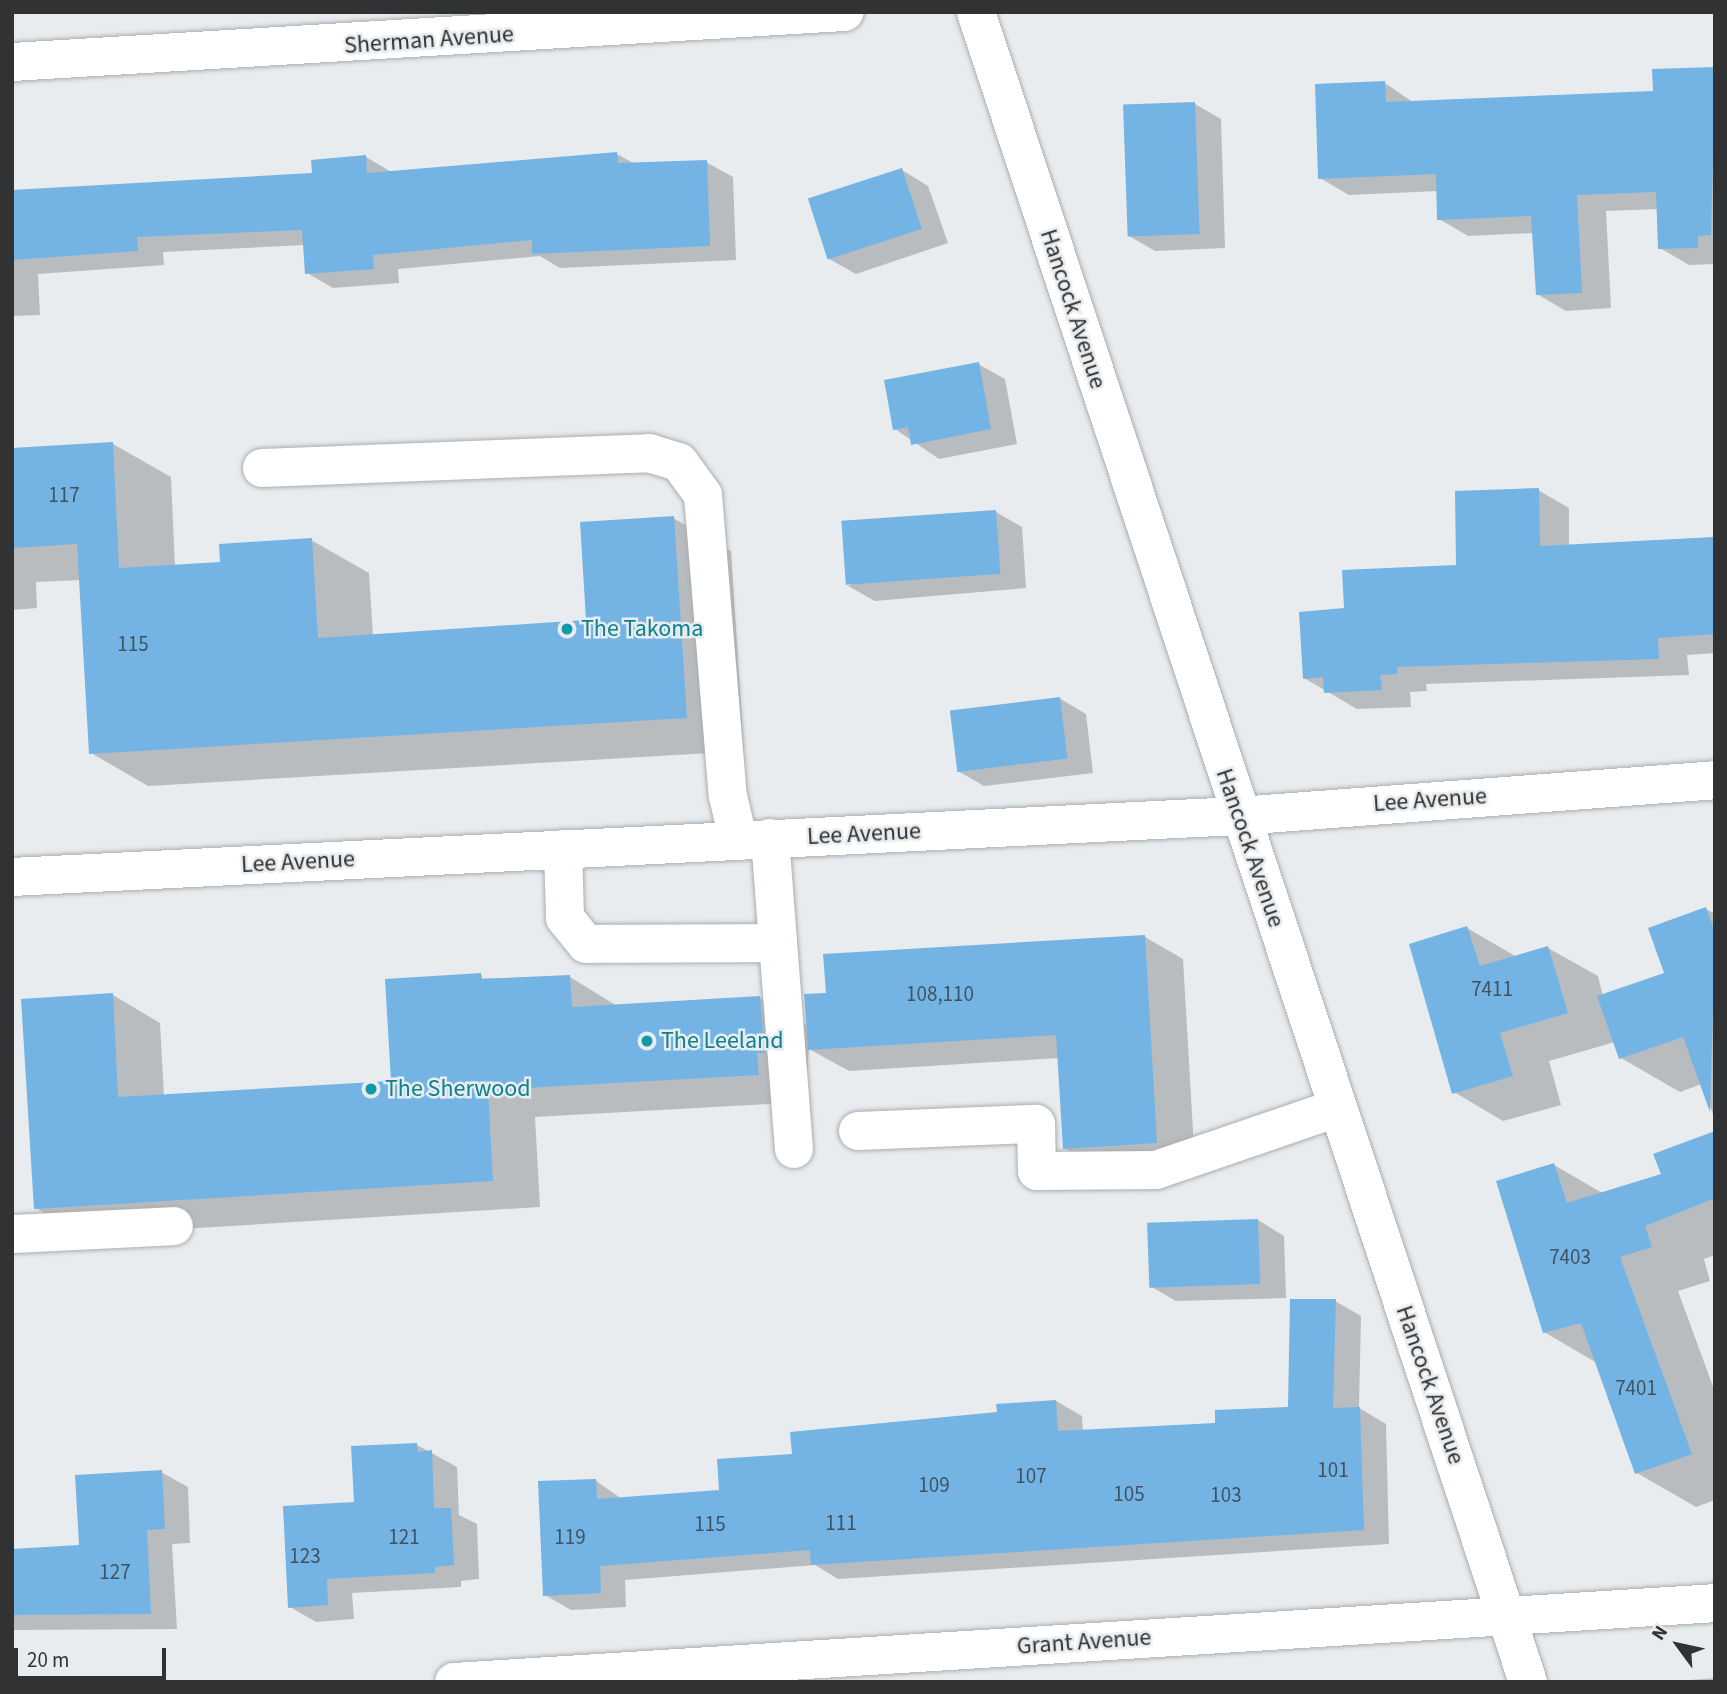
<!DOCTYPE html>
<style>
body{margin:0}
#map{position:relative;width:1727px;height:1694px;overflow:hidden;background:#e8ecef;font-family:"Source Sans 3",sans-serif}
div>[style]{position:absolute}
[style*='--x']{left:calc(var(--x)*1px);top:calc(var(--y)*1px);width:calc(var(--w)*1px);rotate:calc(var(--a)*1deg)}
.shadow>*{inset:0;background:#0003}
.building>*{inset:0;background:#73b4e5;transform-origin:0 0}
.roads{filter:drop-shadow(0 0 2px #aaaeb1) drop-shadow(0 0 2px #aaaeb1)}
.minor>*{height:38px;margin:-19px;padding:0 19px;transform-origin:19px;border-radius:19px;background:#fff}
.dots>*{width:19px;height:19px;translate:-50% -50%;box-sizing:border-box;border:4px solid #e8ecef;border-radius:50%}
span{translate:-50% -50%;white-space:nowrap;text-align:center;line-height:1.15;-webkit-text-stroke:5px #e8ecef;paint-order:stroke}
.number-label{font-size:21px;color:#415260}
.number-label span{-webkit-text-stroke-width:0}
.street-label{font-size:24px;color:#303233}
.culture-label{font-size:24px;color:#0d838f}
.left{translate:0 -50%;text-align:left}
.frame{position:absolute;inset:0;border:14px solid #303233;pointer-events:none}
.north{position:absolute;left:1643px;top:1610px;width:70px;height:70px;-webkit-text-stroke:5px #e8ecef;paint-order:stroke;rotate:303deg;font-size:19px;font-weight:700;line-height:28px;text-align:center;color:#303233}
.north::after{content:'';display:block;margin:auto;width:24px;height:32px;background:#303233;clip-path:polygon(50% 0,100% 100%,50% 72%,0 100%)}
.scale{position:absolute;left:14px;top:1648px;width:152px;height:32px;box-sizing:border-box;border:4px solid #303233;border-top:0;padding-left:9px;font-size:21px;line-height:24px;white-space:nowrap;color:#303233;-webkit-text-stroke:5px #e8ecef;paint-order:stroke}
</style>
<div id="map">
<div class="shadow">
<i style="clip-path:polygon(1715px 69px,1715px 264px,1689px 265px,1660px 248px,1658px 209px,1606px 211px,1611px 308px,1566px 311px,1537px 294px,1534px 233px,1468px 236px,1439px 219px,1438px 191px,1349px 195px,1320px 178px,1385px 83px,1414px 103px,1654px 92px)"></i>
<i style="clip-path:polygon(1195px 104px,1221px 119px,1225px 248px,1155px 251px,1129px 236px)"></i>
<i style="clip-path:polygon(617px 154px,635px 164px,706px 162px,733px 177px,736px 260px,560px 268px,540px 256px,398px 269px,399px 283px,333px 288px,307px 273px,305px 245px,163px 252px,164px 265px,38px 274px,40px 315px,12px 316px,12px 193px,314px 175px,366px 157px,393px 173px)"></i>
<i style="clip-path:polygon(902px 170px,928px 186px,948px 243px,856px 274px,829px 259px)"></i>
<i style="clip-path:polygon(978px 364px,1005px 379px,1017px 444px,939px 459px,895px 429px)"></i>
<i style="clip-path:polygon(113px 444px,171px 477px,175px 567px,222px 564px,311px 540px,369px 573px,373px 636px,588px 621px,673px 518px,731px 551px,744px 751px,148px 786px,91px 753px,81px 580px,36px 582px,37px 608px,12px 610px,12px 450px)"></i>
<i style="clip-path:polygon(1538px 490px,1569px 508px,1569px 546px,1715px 537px,1715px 653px,1687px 655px,1689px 675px,1426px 684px,1427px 691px,1410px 692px,1411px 707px,1357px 709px,1304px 678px,1346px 610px,1458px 566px)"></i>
<i style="clip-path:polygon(996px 512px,1022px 527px,1026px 588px,875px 601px,848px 586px)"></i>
<i style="clip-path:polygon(1059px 698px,1086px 714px,1093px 773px,984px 786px,958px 771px)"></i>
<i style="clip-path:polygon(1706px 909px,1715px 914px,1715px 1120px,1702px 1084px,1680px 1092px,1621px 1058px,1615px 1042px,1549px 1061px,1561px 1105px,1503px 1121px,1454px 1092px,1467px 928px,1517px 957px,1548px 948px,1598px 976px,1603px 996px,1667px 974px)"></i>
<i style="clip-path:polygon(1145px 937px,1183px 959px,1195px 1165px,1103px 1170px,1064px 1148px,1059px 1058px,849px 1071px,809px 1049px,805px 1102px,535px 1117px,540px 1207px,83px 1235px,36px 1208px,113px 995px,160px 1023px,164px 1096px,393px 1083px,387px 980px,570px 977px,617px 1006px,760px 998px,808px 1026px,827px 994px)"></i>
<i style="clip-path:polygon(1715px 1133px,1715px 1255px,1704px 1259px,1710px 1281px,1678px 1291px,1715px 1392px,1715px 1500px,1696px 1507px,1637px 1473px,1597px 1363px,1544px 1332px,1554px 1165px,1604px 1194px,1663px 1175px)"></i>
<i style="clip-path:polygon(1258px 1220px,1284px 1236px,1286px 1298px,1176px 1301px,1150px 1286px)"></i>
<i style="clip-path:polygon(1335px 1301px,1361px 1316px,1359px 1408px,1386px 1424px,1389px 1544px,838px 1579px,815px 1565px,625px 1580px,626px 1607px,571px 1610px,545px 1595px,596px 1481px,622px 1499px,721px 1492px,794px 1456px,1056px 1401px,1082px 1416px,1083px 1432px,1217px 1425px,1290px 1408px)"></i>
<i style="clip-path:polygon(417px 1445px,457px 1467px,459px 1515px,477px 1524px,479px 1579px,461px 1581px,461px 1587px,352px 1593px,354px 1619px,316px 1622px,290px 1607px,356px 1503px)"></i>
<i style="clip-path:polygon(161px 1472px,188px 1487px,190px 1543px,172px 1544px,177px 1629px,12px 1630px,12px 1550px,81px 1547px)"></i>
<i style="clip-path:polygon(1715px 1678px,1715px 1682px,1665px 1682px)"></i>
</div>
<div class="building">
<i style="clip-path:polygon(1715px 67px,1711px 235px,1698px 236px,1698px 248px,1658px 249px,1656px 192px,1577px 195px,1582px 293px,1536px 295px,1531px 216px,1437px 220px,1436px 174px,1318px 179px,1315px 84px,1385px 81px,1386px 102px,1653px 91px,1652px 69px)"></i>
<i style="left:1195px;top:102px;width:132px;height:72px;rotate:88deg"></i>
<i style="clip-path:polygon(617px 152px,618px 163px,707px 160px,710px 246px,532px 254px,532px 240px,373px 255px,374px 269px,305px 274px,302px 230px,137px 237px,138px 251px,12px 260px,12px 190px,312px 173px,311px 160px,366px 155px,367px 173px)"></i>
<i style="left:902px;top:168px;width:64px;height:99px;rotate:72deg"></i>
<i style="clip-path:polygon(979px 362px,991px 429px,911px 445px,908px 427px,893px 430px,884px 380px)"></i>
<i style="clip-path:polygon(113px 442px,119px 568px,220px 562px,219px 544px,312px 538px,318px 638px,586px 620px,580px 522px,674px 516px,687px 718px,89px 754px,77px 544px,12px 548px,12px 448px)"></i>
<i style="clip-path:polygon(1539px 488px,1540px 546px,1715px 537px,1715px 634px,1658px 638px,1659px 659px,1397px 667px,1397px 674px,1380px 675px,1382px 690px,1324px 693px,1323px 677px,1303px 679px,1299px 612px,1344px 608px,1342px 570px,1456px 565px,1455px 491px)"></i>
<i style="left:996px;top:510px;width:64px;height:155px;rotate:86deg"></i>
<i style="left:1060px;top:697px;width:62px;height:111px;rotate:83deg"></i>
<i style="clip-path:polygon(1706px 907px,1715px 933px,1710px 1112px,1683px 1037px,1619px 1059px,1597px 996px,1664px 973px,1648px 928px)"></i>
<i style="clip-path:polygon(1467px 926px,1480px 966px,1548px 946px,1568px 1013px,1500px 1033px,1513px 1076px,1452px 1094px,1409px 944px)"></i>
<i style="clip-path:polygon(1145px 935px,1157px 1143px,1063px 1149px,1056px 1035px,808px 1050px,804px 994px,826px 993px,823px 954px)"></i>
<i style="clip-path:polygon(481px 973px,482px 979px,570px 975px,572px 1007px,760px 996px,765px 1053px,757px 1053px,759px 1075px,488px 1090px,493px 1181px,34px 1209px,21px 999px,113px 993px,118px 1097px,391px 1081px,385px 979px)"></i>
<i style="clip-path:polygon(1715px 1131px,1715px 1198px,1645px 1226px,1652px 1247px,1620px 1257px,1692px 1454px,1635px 1474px,1581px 1323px,1543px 1333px,1496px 1181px,1554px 1163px,1567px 1203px,1661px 1174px,1653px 1154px)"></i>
<i style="left:1258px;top:1219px;width:65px;height:111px;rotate:88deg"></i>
<i style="clip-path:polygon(1290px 1299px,1336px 1299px,1333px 1408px,1360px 1407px,1364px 1530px,811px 1565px,810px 1550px,600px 1566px,601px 1593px,543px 1596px,538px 1481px,596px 1479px,597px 1499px,719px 1490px,717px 1459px,792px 1454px,790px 1432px,997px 1412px,996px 1404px,1056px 1400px,1058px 1431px,1215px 1423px,1215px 1410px,1288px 1407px)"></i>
<i style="clip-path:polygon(417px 1443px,418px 1452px,432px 1450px,434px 1508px,451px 1508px,454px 1565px,435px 1567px,435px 1573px,327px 1579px,328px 1605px,288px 1608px,283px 1506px,354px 1502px,351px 1446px)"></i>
<i style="clip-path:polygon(162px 1470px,165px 1529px,147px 1530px,151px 1614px,12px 1615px,12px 1549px,79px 1545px,75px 1475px)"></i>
</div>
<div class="roads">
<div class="minor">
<i style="--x:976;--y:12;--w:1759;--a:71.71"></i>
<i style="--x:12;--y:62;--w:834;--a:-3.44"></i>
<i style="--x:262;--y:468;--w:387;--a:-2.2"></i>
<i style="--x:649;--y:453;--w:31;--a:17"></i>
<i style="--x:679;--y:462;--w:41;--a:54"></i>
<i style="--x:703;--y:495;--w:302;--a:85.3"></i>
<i style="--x:728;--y:796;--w:44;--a:76.9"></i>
<i style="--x:770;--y:838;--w:312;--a:85.6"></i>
<i style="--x:563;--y:849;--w:69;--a:88.3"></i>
<i style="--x:565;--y:918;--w:33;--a:51"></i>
<i style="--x:586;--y:944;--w:192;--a:-0.3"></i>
<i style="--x:12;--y:877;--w:1229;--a:-2.85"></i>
<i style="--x:1239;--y:816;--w:477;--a:-4.3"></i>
<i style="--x:858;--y:1131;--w:178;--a:-2.3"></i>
<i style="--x:1036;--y:1124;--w:47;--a:88.8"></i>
<i style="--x:1037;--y:1171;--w:119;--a:-0.5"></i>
<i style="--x:1156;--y:1170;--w:191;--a:-18.9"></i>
<i style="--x:12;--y:1234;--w:162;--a:-2.8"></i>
<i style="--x:454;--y:1682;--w:1263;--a:-3.58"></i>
</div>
</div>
<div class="dots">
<i style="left:567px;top:629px;background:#0f9aa8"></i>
<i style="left:647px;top:1041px;background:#0f9aa8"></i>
<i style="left:371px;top:1089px;background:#0f9aa8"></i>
</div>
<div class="number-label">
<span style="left:64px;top:495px">117</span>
<span style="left:133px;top:644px">115</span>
<span style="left:1492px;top:989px">7411</span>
<span style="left:940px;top:994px">108,110</span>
<span style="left:1570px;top:1257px">7403</span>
<span style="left:1636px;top:1388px">7401</span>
<span style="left:1333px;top:1470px">101</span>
<span style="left:1031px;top:1476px">107</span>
<span style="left:934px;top:1485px">109</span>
<span style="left:1129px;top:1494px">105</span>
<span style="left:1226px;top:1495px">103</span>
<span style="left:841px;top:1523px">111</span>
<span style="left:710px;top:1524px">115</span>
<span style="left:404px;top:1537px">121</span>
<span style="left:570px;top:1537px">119</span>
<span style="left:305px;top:1556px">123</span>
<span style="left:115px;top:1572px">127</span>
</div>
<div class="street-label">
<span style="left:429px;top:40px;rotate:-4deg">Sherman Avenue</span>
<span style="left:1073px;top:309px;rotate:72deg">Hancock Avenue</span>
<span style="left:1430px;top:800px;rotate:-4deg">Lee Avenue</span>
<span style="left:864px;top:834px;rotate:-3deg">Lee Avenue</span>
<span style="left:1250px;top:848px;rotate:71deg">Hancock Avenue</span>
<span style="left:298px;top:862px;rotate:-3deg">Lee Avenue</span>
<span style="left:1430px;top:1385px;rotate:71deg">Hancock Avenue</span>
<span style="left:1084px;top:1642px;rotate:-4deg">Grant Avenue</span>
</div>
<div class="culture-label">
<span class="left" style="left:581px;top:629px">The Takoma</span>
<span class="left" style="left:661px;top:1041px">The Leeland</span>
<span class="left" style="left:385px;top:1089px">The Sherwood</span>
</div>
<div class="frame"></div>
<div class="north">N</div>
<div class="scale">20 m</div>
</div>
